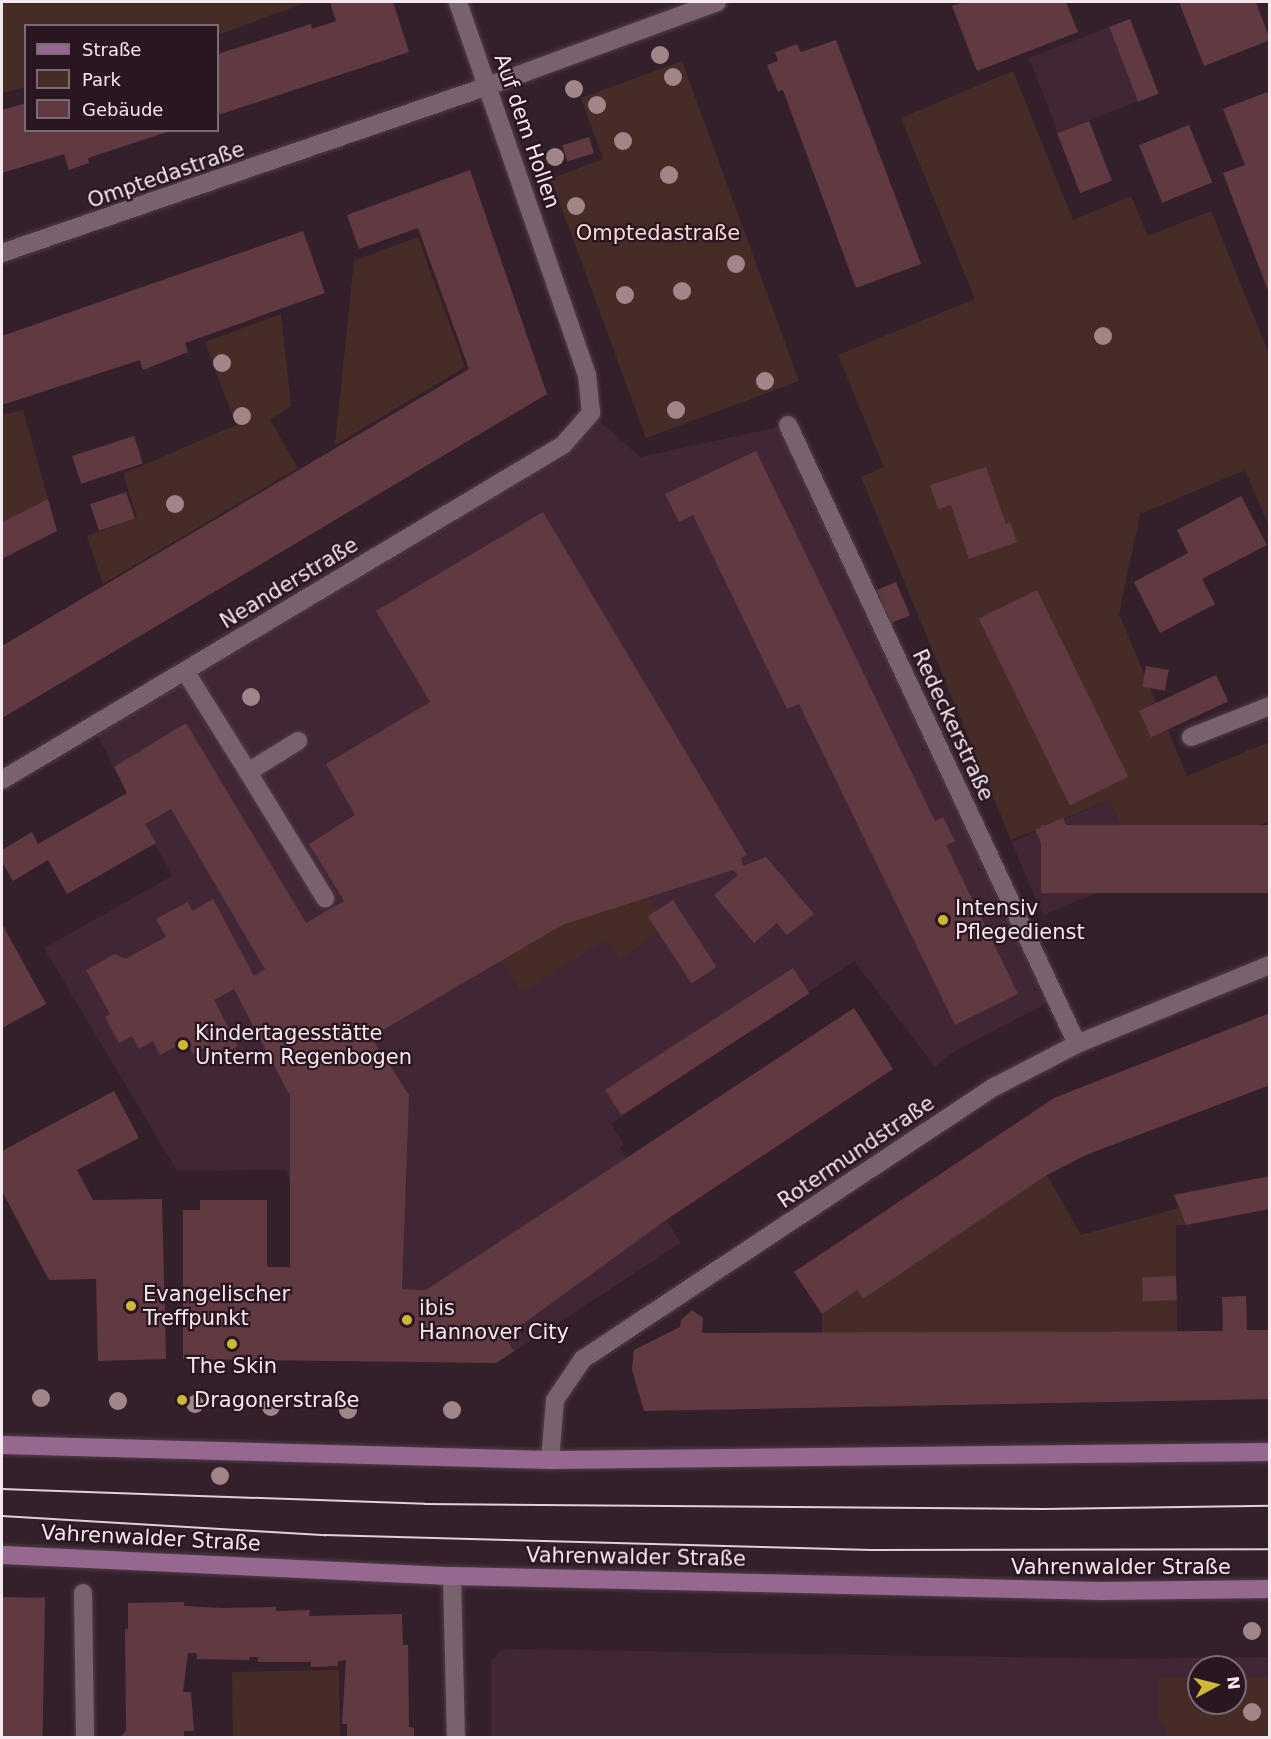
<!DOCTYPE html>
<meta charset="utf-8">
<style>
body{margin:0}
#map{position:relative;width:1271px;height:1739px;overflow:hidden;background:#34202b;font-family:"DejaVu Sans",sans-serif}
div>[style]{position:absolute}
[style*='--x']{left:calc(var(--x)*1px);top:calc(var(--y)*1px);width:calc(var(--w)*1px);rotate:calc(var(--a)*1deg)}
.built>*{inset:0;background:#412635;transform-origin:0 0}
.green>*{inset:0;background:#462c27;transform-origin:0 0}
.building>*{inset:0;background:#613a41;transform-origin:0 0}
.roads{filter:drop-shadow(0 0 2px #4f3e48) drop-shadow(0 0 2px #4f3e48)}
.lane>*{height:18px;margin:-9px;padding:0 9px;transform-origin:9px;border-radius:9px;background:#7a616e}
.street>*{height:18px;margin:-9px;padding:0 9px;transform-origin:9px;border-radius:9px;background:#7a616e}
.secondary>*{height:18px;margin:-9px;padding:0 9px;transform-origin:9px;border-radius:9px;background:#966890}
.tram>*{height:1.5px;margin:-0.75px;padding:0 0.75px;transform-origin:0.75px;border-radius:0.75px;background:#dfd1d8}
.trees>*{width:18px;height:18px;margin:-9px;border-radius:50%;background:#a08688}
.dots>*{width:16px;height:16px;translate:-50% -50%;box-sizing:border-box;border:3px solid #2a1621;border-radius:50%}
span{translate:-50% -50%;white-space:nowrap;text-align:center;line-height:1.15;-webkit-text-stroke:4.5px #2a1621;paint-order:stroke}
.street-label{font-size:21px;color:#f5e7ee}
.park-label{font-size:21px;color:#f8dad4}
.poi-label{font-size:21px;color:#f5e7ee}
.left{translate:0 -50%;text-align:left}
.frame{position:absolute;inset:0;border:3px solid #f5e7ee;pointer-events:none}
.legend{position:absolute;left:24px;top:24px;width:195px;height:108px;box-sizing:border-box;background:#2a1621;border:2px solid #7b6a73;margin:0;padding:8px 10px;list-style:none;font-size:18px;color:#f5e7ee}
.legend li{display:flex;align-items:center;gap:12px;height:30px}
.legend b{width:30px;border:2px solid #7b6a73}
.north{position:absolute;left:1187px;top:1655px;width:60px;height:60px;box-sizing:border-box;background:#2a1621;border:2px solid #7b6a73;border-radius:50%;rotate:83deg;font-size:16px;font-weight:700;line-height:24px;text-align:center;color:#f5e7ee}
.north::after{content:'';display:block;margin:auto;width:21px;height:27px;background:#cfb837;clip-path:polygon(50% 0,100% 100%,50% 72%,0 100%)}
</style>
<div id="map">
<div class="built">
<i style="left:1130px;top:19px;width:80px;height:108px;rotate:69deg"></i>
<i style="clip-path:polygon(591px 413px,640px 457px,788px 425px,1057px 998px,953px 1052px,935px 1067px,854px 961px,611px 1124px,624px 1144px,620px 1148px,681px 1243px,496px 1363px,290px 1359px,293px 1196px,287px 1170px,177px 1171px,44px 948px,172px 876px,92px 726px,563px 445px)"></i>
<i style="left:1110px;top:800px;width:80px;height:107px;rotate:67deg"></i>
<i style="clip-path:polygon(evenodd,509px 1649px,1123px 1659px,1269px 1657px,1269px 1737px,491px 1738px,491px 1661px,500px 1651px,509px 1649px,1199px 1667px,1235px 1667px,1235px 1703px,1199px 1703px,1199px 1667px)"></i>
</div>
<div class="green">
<i style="clip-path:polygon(2px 2px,307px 2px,218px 35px,218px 26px,26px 26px,25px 87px,2px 93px)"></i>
<i style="clip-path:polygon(682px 61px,799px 381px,646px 438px,551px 179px,603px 159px,581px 98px)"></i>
<i style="clip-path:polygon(1013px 71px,1073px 220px,1131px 196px,1148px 236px,1211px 211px,1269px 354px,1269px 527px,1245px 470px,1140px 514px,1119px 614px,1187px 776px,1269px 742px,1269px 821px,1141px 874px,1110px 800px,1011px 840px,861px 477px,884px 467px,838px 355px,975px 299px,901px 118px)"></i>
<i style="clip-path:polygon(418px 237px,465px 367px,335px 445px,354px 261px)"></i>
<i style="clip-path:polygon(281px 314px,291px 406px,270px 420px,298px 468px,103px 584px,87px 536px,137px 518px,123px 474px,236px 425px,205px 342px)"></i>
<i style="clip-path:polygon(23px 410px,48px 499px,2px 522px,2px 415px)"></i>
<i style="clip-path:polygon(648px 897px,658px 909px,648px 917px,658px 932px,620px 960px,606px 939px,522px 993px,500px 958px,562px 925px)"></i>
<i style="clip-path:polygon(1047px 1175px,1081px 1235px,1179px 1208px,1186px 1225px,1176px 1225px,1176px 1276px,1142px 1277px,1143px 1300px,1177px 1300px,1177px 1331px,822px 1333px,822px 1314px,857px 1290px,863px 1299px)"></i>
<i style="left:339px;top:1670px;width:67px;height:107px;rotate:89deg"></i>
<i style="clip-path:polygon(1158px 1677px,1199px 1677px,1199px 1703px,1235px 1703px,1235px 1677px,1269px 1677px,1269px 1737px,1168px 1737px,1165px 1723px,1158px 1723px)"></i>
</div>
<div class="building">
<i style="clip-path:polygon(330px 2px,393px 2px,409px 52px,218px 115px,218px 54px,311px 24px,312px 29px,336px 21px)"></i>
<i style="clip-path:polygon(965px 2px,1066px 2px,1078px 32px,977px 71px,952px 6px)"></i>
<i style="clip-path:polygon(1179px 2px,1256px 2px,1270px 40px,1204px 66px)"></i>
<i style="left:1130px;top:19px;width:80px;height:22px;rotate:69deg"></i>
<i style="clip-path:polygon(836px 40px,921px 264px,856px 288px,783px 90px,778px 92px,767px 65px,778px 61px,775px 52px,797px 44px,801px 52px)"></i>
<i style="clip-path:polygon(1270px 91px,1270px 293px,1269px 293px,1223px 173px,1245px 165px,1223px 109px)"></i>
<i style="clip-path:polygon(26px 103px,26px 130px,170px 131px,88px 158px,89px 163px,69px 170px,64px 154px,2px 173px,2px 110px)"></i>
<i style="left:1089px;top:121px;width:64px;height:34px;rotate:69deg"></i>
<i style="left:1189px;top:125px;width:62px;height:54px;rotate:68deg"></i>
<i style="left:589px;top:137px;width:17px;height:28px;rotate:73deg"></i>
<i style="clip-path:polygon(470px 170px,547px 394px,2px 718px,2px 646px,469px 369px,418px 228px,359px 249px,347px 215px)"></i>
<i style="clip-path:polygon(303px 231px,325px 293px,185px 343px,188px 352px,143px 370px,140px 360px,2px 405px,2px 336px)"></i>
<i style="left:134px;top:436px;width:29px;height:65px;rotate:72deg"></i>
<i style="clip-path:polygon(756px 451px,935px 821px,943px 817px,955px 841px,946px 845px,1018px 994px,955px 1025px,799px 704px,787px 709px,693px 515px,679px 522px,665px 494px)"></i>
<i style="clip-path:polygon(986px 467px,1006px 524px,1010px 522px,1017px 542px,969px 559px,951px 505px,938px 509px,930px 485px)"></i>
<i style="left:126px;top:492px;width:28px;height:38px;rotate:71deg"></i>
<i style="clip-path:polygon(1241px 496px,1267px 545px,1202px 579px,1215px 604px,1160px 633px,1134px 582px,1188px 553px,1177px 530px)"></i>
<i style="clip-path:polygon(48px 499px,57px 531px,2px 559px,2px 522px)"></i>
<i style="clip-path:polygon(543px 512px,747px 855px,741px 858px,743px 866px,766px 857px,814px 914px,787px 935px,777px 923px,754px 943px,714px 895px,738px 875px,733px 870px,562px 925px,371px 1037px,409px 1095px,402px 1289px,426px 1290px,854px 1008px,893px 1069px,666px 1220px,505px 1337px,514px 1351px,496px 1363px,183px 1359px,183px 1210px,200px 1210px,200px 1200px,267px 1200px,267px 1267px,290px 1267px,290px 1094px,300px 1087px,289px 1094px,234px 989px,214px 1000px,238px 1046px,213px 1059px,206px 1047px,193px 1054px,186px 1041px,160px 1055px,153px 1041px,139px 1049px,132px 1036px,119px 1043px,105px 1017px,110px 1014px,86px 970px,115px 954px,125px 959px,166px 937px,156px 919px,188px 902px,192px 911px,213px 899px,254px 976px,265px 969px,171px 809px,145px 824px,156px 843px,67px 894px,48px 860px,13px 881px,2px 862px,2px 850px,32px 832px,38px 844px,127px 793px,114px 767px,186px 723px,306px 923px,344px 901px,309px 844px,355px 815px,326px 764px,430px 702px,376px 611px)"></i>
<i style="left:896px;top:582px;width:36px;height:21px;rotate:67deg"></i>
<i style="left:1037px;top:590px;width:208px;height:65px;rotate:64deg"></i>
<i style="left:1146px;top:666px;width:23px;height:21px;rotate:10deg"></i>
<i style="left:1216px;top:675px;width:29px;height:85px;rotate:65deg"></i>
<i style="left:1063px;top:818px;width:65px;height:30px;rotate:67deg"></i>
<i style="left:1270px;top:825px;width:68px;height:229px;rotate:90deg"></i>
<i style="left:673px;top:900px;width:80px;height:30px;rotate:57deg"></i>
<i style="clip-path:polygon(2px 924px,46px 1004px,2px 1028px)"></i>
<i style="left:793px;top:968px;width:30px;height:224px;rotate:57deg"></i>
<i style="clip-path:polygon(1270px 1013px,1270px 1085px,1086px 1155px,1047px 1175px,863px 1299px,857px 1290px,822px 1314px,794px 1272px,1054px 1098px)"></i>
<i style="clip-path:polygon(114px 1091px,139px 1138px,77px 1170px,93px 1200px,162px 1199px,166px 1359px,98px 1361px,96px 1279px,49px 1280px,2px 1191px,2px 1151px)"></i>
<i style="clip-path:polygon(1270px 1176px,1270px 1209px,1186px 1225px,1174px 1195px)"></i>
<i style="left:1176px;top:1276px;width:24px;height:34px;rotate:88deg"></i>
<i style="clip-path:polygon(1246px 1296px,1247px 1330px,1270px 1330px,1270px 1399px,644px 1411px,632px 1370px,634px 1350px,680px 1327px,681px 1320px,692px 1310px,703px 1318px,702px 1333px,1223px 1331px,1222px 1297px)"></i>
<i style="left:2px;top:1597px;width:43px;height:141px;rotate:1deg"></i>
<i style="clip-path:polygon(184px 1602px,184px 1606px,222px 1608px,276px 1607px,276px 1611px,310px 1610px,309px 1616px,402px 1614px,403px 1645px,408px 1645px,409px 1727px,414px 1728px,414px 1738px,347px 1738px,347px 1724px,342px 1724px,346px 1660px,338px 1661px,338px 1666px,311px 1667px,311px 1662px,258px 1662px,258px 1657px,250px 1657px,249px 1660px,197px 1659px,197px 1653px,188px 1653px,183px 1692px,191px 1692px,194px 1731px,184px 1731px,184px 1738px,120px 1738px,126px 1730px,125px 1629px,128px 1629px,128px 1603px)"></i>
</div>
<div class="roads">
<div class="lane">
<i style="--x:185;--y:671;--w:119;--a:58"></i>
<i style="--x:248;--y:772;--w:59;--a:-31.8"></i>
<i style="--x:1191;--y:737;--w:85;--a:-21.4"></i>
<i style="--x:248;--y:772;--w:148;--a:58.6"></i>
</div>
<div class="street">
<i style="--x:2;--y:253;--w:514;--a:-18.96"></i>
<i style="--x:488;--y:86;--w:244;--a:-20.1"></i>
<i style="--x:788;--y:425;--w:683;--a:64.97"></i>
<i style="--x:2;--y:780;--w:653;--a:-30.84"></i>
<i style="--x:563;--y:445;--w:43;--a:-48.8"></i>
<i style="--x:591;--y:413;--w:38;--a:-96"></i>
<i style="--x:587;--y:375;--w:395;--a:-109.1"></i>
<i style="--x:550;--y:1460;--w:60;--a:-85.2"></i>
<i style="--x:555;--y:1400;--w:50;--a:-55.7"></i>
<i style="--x:583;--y:1359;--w:495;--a:-33.5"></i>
<i style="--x:996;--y:1086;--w:91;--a:-27.4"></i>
<i style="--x:1077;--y:1044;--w:209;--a:-22.3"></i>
<i style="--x:452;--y:1576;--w:162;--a:88.6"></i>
<i style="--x:83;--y:1593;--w:145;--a:89.2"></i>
</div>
<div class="secondary">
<i style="--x:2;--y:1445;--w:548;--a:1.57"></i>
<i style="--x:550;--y:1460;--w:720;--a:-0.64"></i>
<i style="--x:2;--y:1555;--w:450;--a:2.7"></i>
<i style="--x:452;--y:1576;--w:650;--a:1.32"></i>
<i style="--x:1102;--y:1591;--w:168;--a:-0.7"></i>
</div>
</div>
<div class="tram">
<i style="--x:2;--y:1489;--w:423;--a:2"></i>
<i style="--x:425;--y:1504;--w:619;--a:0.46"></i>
<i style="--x:1044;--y:1509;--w:226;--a:-0.8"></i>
<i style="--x:2;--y:1516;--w:324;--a:3.4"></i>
<i style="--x:325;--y:1535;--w:546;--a:1.57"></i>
<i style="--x:871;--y:1550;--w:399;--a:-0.1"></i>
</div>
<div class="trees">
<i style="left:660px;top:55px"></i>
<i style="left:673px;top:77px"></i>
<i style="left:574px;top:89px"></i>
<i style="left:597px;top:105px"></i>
<i style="left:623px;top:141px"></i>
<i style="left:555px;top:157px"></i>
<i style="left:669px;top:175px"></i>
<i style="left:576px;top:206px"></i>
<i style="left:736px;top:264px"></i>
<i style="left:682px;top:291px"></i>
<i style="left:625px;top:295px"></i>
<i style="left:1103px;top:336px"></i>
<i style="left:222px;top:363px"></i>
<i style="left:765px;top:381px"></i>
<i style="left:676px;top:410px"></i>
<i style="left:242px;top:416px"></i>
<i style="left:175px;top:504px"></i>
<i style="left:251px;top:697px"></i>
<i style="left:41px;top:1398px"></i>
<i style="left:118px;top:1401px"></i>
<i style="left:195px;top:1404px"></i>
<i style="left:271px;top:1407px"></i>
<i style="left:348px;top:1410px"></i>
<i style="left:452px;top:1410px"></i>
<i style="left:220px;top:1476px"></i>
<i style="left:1252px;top:1631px"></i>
<i style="left:1252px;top:1712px"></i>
</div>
<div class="dots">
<i style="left:943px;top:920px;background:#cfb837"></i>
<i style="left:183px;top:1045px;background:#cfb837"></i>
<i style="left:131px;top:1306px;background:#cfb837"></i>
<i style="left:407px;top:1320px;background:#cfb837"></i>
<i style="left:232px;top:1344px;background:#cfb837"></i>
<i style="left:182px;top:1400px;background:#cfb837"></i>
</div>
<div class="street-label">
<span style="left:527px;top:131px;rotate:71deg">Auf dem Hollen</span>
<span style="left:166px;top:175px;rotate:-19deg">Omptedastraße</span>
<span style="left:289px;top:583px;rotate:-31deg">Neanderstraße</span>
<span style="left:953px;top:725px;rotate:65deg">Redeckerstraße</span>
<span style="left:856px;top:1152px;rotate:-34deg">Rotermundstraße</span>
<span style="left:151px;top:1538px;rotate:3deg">Vahrenwalder Straße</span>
<span style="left:636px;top:1557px;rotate:1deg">Vahrenwalder Straße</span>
<span style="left:1121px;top:1567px">Vahrenwalder Straße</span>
</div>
<div class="park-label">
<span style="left:658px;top:233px">Omptedastraße</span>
</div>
<div class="poi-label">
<span class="left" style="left:955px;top:920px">Intensiv<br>Pflegedienst</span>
<span class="left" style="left:195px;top:1045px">Kindertagesstätte<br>Unterm Regenbogen</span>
<span class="left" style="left:143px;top:1306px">Evangelischer<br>Treffpunkt</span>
<span class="left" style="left:419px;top:1320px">ibis<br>Hannover City</span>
<span style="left:232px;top:1366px">The Skin</span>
<span class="left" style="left:194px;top:1400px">Dragonerstraße</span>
</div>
<div class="frame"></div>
<ul class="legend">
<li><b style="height:8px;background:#966890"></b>Straße</li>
<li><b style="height:16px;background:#462c27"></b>Park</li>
<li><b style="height:16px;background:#613a41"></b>Gebäude</li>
</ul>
<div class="north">N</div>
</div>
